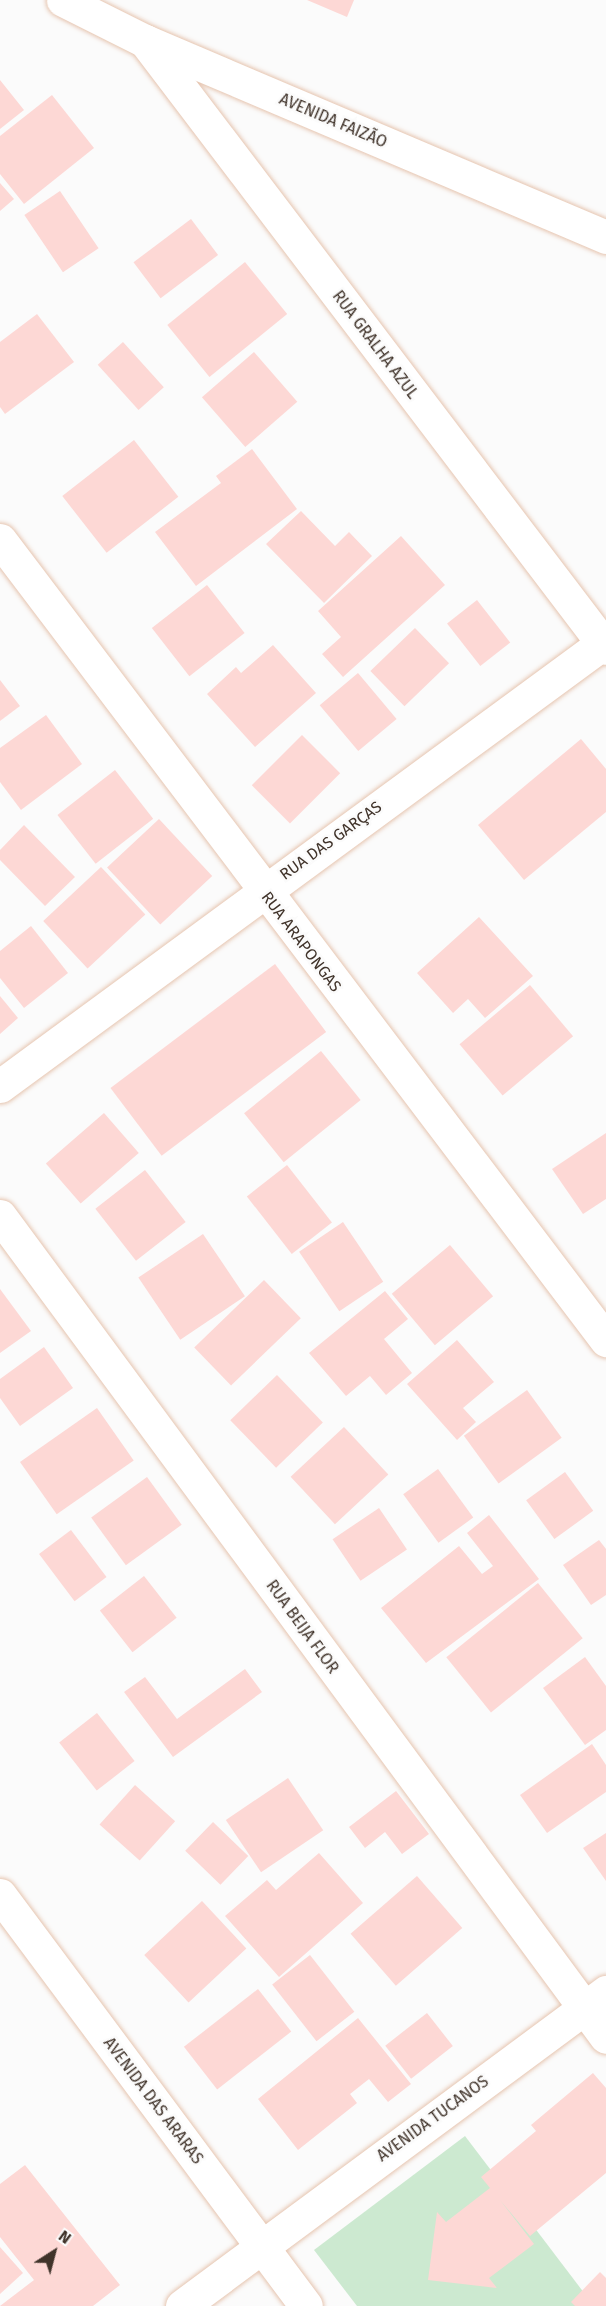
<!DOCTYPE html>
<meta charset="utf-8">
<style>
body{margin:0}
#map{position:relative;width:606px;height:2306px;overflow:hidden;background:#fbfbfb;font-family:"Fira Sans",sans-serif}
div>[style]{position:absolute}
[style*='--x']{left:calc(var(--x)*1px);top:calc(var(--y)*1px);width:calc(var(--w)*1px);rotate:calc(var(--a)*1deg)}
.green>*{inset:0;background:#cce9d0}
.building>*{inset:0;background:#fdd8d5;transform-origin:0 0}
.roads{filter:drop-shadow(0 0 2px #e6c5b0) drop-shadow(0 0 2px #e6c5b0)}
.minor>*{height:33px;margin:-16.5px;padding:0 16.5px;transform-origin:16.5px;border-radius:16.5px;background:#fff}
span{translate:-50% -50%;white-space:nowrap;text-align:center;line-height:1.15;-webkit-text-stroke:5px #fbfbfb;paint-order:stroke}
.street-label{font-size:16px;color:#40332a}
.north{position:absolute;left:24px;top:2222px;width:60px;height:60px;-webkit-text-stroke:4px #fbfbfb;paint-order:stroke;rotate:36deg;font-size:16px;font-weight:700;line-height:24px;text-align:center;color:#40332a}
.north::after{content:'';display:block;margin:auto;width:21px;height:27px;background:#40332a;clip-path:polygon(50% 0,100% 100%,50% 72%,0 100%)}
</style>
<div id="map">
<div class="green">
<i style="clip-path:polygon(465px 2136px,594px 2306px,357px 2306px,314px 2250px)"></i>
</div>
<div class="building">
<i style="clip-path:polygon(307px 0,354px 0,347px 17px)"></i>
<i style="clip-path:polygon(0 80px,24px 110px,0 129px)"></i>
<i style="clip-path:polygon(52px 95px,94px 148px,24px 204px,0 174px,0 136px)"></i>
<i style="clip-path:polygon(0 183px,14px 199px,0 211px)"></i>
<i style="left:60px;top:191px;width:69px;height:43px;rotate:56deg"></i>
<i style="left:191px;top:219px;width:45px;height:72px;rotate:53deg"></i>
<i style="left:245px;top:262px;width:67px;height:100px;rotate:51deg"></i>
<i style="clip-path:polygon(37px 314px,74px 362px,5px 414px,0 407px,0 342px)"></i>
<i style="left:123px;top:342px;width:61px;height:34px;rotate:48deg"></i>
<i style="left:254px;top:352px;width:66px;height:69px;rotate:49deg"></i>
<i style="left:134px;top:440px;width:72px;height:91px;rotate:52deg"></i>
<i style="clip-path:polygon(252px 449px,297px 509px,196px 586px,155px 532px,221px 483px,216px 476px)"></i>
<i style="clip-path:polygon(301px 511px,335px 546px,349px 532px,372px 556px,324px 603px,266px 544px)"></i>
<i style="clip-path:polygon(401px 536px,445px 585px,343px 677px,322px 654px,341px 637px,318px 611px)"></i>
<i style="left:207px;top:585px;width:61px;height:70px;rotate:52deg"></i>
<i style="left:477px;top:600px;width:54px;height:38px;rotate:52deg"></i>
<i style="left:415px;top:628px;width:49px;height:62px;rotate:46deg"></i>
<i style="clip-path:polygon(273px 645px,316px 693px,255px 747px,207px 694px,236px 667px,241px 673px)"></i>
<i style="left:358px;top:673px;width:60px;height:50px;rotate:50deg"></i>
<i style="clip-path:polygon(0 680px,20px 706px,0 721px)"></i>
<i style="clip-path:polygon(46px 715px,82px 764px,21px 810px,0 782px,0 748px)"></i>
<i style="left:302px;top:735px;width:54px;height:71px;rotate:45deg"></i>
<i style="clip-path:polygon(581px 739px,606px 769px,606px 812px,524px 880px,478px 825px)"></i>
<i style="left:115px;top:770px;width:62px;height:73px;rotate:52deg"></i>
<i style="left:159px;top:819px;width:78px;height:71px;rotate:47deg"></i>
<i style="clip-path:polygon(24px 825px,75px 877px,45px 906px,0 860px,0 850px)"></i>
<i style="left:101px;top:867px;width:65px;height:79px;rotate:47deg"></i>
<i style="clip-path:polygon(479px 917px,533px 976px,485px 1018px,468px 999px,453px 1013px,417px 973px)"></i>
<i style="clip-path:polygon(31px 926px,68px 973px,24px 1008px,0 978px,0 951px)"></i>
<i style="left:275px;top:964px;width:85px;height:206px;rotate:53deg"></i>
<i style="left:530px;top:985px;width:67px;height:92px;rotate:50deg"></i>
<i style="clip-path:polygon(0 996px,18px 1018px,0 1034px)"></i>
<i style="left:321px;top:1051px;width:63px;height:99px;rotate:51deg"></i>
<i style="left:104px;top:1113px;width:53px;height:77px;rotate:49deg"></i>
<i style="clip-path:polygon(606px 1133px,606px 1199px,583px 1214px,552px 1169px)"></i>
<i style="left:287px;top:1165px;width:73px;height:51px;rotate:52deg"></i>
<i style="left:145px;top:1170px;width:66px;height:63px;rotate:52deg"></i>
<i style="left:343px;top:1222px;width:72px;height:53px;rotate:56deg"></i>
<i style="left:203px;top:1234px;width:75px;height:78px;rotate:56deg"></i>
<i style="left:450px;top:1245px;width:67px;height:76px;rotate:50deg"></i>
<i style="left:264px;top:1280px;width:53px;height:97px;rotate:46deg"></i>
<i style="clip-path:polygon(0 1289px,31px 1331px,0 1353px)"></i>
<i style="clip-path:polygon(385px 1291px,408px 1319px,384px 1339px,412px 1373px,386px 1395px,370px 1376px,346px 1396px,309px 1353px)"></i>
<i style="clip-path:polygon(457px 1340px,494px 1382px,463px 1408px,476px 1422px,457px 1440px,407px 1384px)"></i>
<i style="clip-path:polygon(44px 1347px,73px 1388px,20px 1426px,0 1398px,0 1379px)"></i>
<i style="left:277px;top:1375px;width:66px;height:65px;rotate:46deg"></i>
<i style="left:527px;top:1390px;width:59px;height:78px;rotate:54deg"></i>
<i style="left:97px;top:1408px;width:64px;height:94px;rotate:55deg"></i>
<i style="left:344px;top:1427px;width:65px;height:73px;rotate:47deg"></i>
<i style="left:438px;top:1469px;width:60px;height:43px;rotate:54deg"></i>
<i style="left:565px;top:1472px;width:48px;height:48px;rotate:54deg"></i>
<i style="left:147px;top:1477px;width:59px;height:69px;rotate:54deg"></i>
<i style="left:379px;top:1508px;width:50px;height:56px;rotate:56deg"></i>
<i style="clip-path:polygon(489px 1515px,539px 1579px,426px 1663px,381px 1608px,459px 1546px,482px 1574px,493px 1566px,467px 1533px)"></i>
<i style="left:71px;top:1530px;width:59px;height:40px;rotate:53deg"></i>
<i style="clip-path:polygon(599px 1540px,606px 1549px,606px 1595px,591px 1605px,563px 1565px)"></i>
<i style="left:144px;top:1576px;width:53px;height:56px;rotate:52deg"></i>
<i style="left:538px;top:1583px;width:71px;height:118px;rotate:51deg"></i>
<i style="clip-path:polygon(585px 1657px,606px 1686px,606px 1730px,585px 1745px,543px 1688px)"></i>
<i style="clip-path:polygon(245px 1669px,262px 1692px,173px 1757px,124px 1692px,145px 1677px,177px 1719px)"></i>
<i style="left:97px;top:1713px;width:61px;height:48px;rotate:52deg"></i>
<i style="clip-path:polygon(592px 1744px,606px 1765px,606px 1792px,547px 1833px,520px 1795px)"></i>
<i style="left:288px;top:1778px;width:63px;height:75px;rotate:56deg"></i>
<i style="left:135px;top:1785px;width:54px;height:53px;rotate:42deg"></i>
<i style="clip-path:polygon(396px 1791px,429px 1834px,402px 1854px,385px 1832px,365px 1848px,349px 1827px)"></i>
<i style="left:213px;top:1822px;width:49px;height:40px;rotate:44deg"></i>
<i style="clip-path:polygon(606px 1833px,606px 1881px,583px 1848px)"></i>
<i style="clip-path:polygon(319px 1853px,363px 1903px,279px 1977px,225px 1916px,267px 1880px,276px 1890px)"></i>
<i style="left:417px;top:1876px;width:69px;height:88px;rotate:49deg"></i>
<i style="left:202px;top:1901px;width:65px;height:79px;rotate:47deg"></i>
<i style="left:310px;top:1955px;width:72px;height:48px;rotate:52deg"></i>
<i style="left:258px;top:1989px;width:54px;height:94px;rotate:52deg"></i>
<i style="left:427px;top:2013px;width:42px;height:53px;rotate:52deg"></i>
<i style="clip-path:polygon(358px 2018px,411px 2084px,388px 2102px,369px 2079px,350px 2094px,357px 2103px,298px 2150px,258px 2099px)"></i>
<i style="clip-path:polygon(593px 2073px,606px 2088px,606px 2173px,530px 2236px,500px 2200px,534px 2244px,489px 2278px,497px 2288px,428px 2280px,437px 2212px,446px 2222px,490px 2188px,481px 2177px,536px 2131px,531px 2125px)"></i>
<i style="clip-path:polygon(25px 2165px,120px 2285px,93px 2306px,0 2306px,34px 2280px,0 2237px,0 2184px)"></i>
<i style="clip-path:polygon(0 2247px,23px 2273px,0 2294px)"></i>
<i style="clip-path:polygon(600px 2272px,606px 2278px,606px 2306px,575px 2306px,571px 2302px)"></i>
</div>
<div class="roads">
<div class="minor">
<i style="--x:63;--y:0;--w:92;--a:26.6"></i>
<i style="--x:145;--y:41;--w:501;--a:23.03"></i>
<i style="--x:145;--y:41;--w:762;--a:52.78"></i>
<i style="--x:0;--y:540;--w:1004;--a:52.86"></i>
<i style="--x:0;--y:1086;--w:752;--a:-36.29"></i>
<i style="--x:0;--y:1216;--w:1020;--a:53.57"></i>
<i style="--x:0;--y:1895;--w:512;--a:53.33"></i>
<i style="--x:182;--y:2306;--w:528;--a:-36.52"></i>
</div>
</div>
<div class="street-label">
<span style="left:333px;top:121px;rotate:23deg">AVENIDA FAIZÃO</span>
<span style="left:375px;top:345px;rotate:53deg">RUA GRALHA AZUL</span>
<span style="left:331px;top:841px;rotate:-36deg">RUA DAS GARÇAS</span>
<span style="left:301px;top:942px;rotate:53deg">RUA ARAPONGAS</span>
<span style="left:302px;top:1627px;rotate:54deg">RUA BEIJA FLOR</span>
<span style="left:153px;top:2101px;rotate:53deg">AVENIDA DAS ARARAS</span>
<span style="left:433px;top:2119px;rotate:-36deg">AVENIDA TUCANOS</span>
</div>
<div class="north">N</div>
</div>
